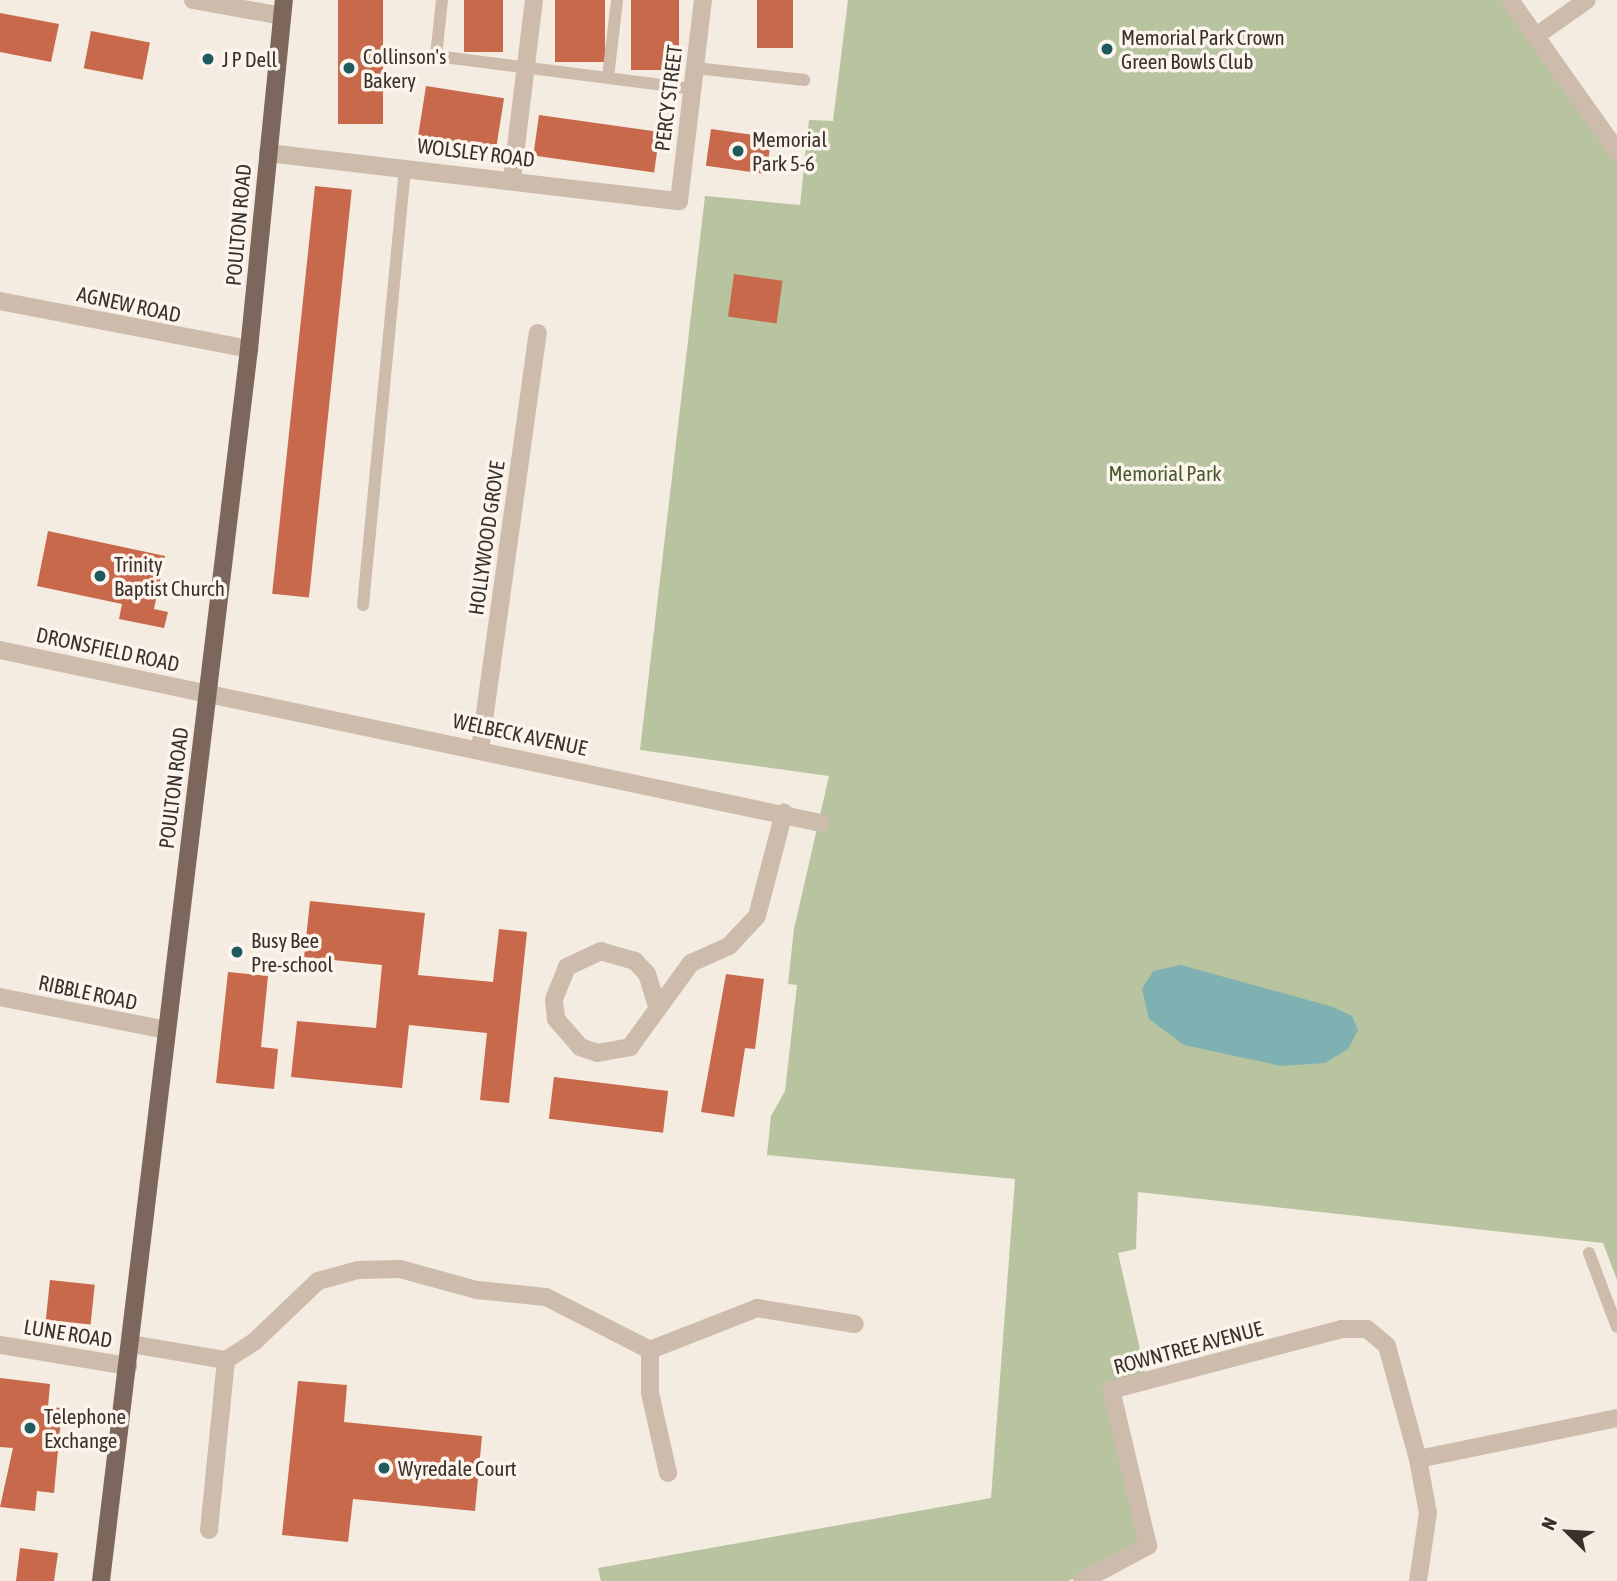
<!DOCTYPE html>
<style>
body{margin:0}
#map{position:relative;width:1617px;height:1581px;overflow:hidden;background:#f4ebe1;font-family:"Asap Condensed",sans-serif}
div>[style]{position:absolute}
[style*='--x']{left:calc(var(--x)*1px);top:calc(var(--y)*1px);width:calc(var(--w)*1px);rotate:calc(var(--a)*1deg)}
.green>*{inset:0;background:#b8c4a0}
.water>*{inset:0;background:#7fb0b2}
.building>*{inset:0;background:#c8694b;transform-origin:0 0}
.lane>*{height:12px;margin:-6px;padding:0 6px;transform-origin:6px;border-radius:6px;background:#cdbbac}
.street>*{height:18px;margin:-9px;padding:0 9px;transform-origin:9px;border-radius:9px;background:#cdbbac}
.primary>*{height:18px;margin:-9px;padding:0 9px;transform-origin:9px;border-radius:9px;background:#7d675c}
.dots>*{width:19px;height:19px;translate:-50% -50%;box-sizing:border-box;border:4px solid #fbf5ee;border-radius:50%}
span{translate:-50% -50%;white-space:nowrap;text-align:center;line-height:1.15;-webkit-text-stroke:7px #fbf5ee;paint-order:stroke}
.poi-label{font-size:21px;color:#3b302b}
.left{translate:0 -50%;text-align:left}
.street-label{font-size:21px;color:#3b302b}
.park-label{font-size:21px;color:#4a5a2e}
.north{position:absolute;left:1533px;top:1497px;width:70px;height:70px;-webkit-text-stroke:5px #fbf5ee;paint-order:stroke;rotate:294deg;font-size:19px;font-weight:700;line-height:28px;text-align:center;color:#3b302b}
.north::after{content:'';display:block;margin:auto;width:24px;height:32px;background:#3b302b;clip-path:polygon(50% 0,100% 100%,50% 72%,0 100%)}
</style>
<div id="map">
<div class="green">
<i style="clip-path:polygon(848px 0,1510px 0,1617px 151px,1617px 1280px,1603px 1243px,1138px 1192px,1136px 1249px,1118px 1253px,1147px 1380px,1111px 1390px,1148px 1546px,1068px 1581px,601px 1581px,598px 1568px,991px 1498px,1015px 1179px,767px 1155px,771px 1116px,785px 1091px,797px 985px,788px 984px,794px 929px,829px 776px,640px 750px,705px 196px,800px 205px,809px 120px,833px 121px)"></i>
</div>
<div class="water">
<i style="clip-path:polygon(1181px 965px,1333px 1007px,1352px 1016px,1358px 1030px,1348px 1049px,1325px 1063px,1281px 1066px,1184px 1045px,1149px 1019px,1142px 989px,1153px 971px)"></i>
</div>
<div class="building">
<i style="left:338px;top:0;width:45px;height:124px"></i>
<i style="left:464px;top:0;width:39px;height:52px"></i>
<i style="left:555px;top:0;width:50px;height:62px"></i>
<i style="left:631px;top:0;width:48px;height:70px"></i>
<i style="left:757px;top:0;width:36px;height:48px"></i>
<i style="clip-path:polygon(0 13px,59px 24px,51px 62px,0 52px)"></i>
<i style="left:91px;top:31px;width:60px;height:38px;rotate:11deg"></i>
<i style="left:426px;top:86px;width:79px;height:50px;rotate:9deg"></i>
<i style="left:539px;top:115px;width:122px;height:41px;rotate:8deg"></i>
<i style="left:711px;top:129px;width:61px;height:37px;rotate:8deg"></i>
<i style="left:315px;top:186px;width:37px;height:410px;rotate:6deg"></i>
<i style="left:734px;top:274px;width:49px;height:43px;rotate:8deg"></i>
<i style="clip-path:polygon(48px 531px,165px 556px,154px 609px,168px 612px,164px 628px,119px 619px,122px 604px,37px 586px)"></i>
<i style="clip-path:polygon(310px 901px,425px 913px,418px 975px,493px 982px,499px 929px,527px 932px,509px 1103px,480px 1100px,487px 1033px,409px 1025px,402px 1088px,291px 1077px,297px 1021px,376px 1028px,382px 965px,304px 957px)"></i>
<i style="clip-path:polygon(228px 972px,268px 976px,261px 1047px,278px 1049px,274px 1089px,216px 1083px)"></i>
<i style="clip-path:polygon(726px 974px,764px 979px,755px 1049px,745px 1048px,734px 1117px,701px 1112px)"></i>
<i style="left:554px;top:1077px;width:115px;height:42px;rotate:7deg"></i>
<i style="left:50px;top:1280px;width:45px;height:40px;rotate:6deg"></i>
<i style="clip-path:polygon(0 1378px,50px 1384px,48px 1407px,62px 1408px,54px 1493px,37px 1491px,35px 1511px,0 1507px,13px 1448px,0 1447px)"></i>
<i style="clip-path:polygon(298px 1381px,347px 1385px,344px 1422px,482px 1436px,475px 1511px,353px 1499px,348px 1542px,282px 1535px)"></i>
<i style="clip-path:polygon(20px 1548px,58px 1553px,54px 1581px,16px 1581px)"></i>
</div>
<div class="lane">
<i style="--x:442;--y:0;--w:56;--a:96.1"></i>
<i style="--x:436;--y:56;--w:259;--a:7.3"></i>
<i style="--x:695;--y:68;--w:110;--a:6.3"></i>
<i style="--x:608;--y:77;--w:78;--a:-83.3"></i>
<i style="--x:363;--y:605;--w:440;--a:-84.5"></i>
<i style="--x:1589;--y:1253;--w:79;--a:69.3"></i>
</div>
<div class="street">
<i style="--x:193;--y:0;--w:90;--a:10.2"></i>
<i style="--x:1510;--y:0;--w:185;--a:54.7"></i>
<i style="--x:1536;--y:36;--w:62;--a:-35.2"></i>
<i style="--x:268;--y:153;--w:414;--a:6.7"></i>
<i style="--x:679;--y:201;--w:202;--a:-83.2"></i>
<i style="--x:512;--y:179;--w:180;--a:-83"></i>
<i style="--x:0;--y:301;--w:254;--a:10.9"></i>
<i style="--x:0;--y:650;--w:839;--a:11.9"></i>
<i style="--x:480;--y:749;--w:420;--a:-82.1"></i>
<i style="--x:0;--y:997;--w:169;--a:11.2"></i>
<i style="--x:656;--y:1003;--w:30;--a:-107"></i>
<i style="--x:647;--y:974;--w:18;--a:-133"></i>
<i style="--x:635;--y:961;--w:35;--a:-164"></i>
<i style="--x:601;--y:951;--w:38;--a:155"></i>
<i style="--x:567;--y:967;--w:35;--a:112"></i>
<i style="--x:554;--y:1000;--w:19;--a:84"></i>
<i style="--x:556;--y:1019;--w:37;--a:49"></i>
<i style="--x:580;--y:1047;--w:18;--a:19"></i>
<i style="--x:597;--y:1053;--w:34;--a:-10"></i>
<i style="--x:630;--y:1047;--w:104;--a:-54"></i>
<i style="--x:691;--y:963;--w:42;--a:-24.1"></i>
<i style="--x:729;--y:946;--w:41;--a:-47"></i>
<i style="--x:757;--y:916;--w:107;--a:-75.4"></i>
<i style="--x:131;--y:1344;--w:96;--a:9.6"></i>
<i style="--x:226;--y:1360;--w:33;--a:-33"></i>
<i style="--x:254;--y:1342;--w:88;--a:-43.6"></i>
<i style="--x:318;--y:1281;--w:41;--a:-15.4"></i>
<i style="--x:358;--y:1270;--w:42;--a:-1.4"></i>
<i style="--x:400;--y:1269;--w:80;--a:15.3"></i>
<i style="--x:477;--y:1290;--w:69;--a:5.8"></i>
<i style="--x:546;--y:1297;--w:117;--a:27"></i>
<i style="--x:650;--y:1350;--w:115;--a:-21.4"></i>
<i style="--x:757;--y:1308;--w:99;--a:9.3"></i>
<i style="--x:0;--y:1345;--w:130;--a:9.3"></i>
<i style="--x:650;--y:1350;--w:43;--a:90"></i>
<i style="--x:650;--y:1393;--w:82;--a:77.3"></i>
<i style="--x:1418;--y:1459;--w:203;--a:-11.6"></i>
<i style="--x:209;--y:1530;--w:171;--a:-84.3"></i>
<i style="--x:1082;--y:1581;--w:75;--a:-27.9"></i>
<i style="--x:1148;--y:1546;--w:160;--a:-103.3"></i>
<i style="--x:1111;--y:1390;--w:239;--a:-14.8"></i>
<i style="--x:1342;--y:1329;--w:25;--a:0"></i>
<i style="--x:1367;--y:1329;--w:26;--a:40"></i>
<i style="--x:1387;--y:1346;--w:117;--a:74.7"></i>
<i style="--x:1418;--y:1459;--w:55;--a:79.5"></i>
<i style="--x:1428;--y:1513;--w:69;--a:98.4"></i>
</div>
<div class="primary">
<i style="--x:101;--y:1581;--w:1241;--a:-83.15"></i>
<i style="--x:249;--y:349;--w:351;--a:-84.3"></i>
</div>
<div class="dots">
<i style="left:1107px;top:49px;background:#1f5a5e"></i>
<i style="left:208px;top:59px;background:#1f5a5e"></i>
<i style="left:349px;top:68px;background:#1f5a5e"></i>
<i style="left:738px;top:151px;background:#1f5a5e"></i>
<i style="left:100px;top:576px;background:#1f5a5e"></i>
<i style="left:237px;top:952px;background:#1f5a5e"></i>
<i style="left:30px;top:1428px;background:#1f5a5e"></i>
<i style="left:384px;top:1468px;background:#1f5a5e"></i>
</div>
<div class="poi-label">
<span class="left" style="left:1121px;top:49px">Memorial Park Crown<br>Green Bowls Club</span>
<span class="left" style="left:363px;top:68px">Collinson's<br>Bakery</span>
<span class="left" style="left:222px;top:59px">J P Dell</span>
<span class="left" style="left:752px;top:151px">Memorial<br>Park 5-6</span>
<span class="left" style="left:114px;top:576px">Trinity<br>Baptist Church</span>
<span class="left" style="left:251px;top:952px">Busy Bee<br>Pre-school</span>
<span class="left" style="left:44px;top:1428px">Telephone<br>Exchange</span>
<span class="left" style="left:398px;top:1468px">Wyredale Court</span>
</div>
<div class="street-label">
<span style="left:668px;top:98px;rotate:-83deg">PERCY STREET</span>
<span style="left:476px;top:152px;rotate:7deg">WOLSLEY ROAD</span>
<span style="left:238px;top:225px;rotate:-85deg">POULTON ROAD</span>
<span style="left:129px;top:304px;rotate:12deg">AGNEW ROAD</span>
<span style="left:486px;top:538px;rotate:-82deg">HOLLYWOOD GROVE</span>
<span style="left:108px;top:649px;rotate:12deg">DRONSFIELD ROAD</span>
<span style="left:520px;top:734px;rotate:12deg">WELBECK AVENUE</span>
<span style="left:173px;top:788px;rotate:-83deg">POULTON ROAD</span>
<span style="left:88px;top:992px;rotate:12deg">RIBBLE ROAD</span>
<span style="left:68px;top:1333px;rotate:9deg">LUNE ROAD</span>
<span style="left:1188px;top:1347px;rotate:-15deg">ROWNTREE AVENUE</span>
</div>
<div class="park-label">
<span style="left:1165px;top:473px">Memorial Park</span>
</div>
<div class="north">N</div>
</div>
